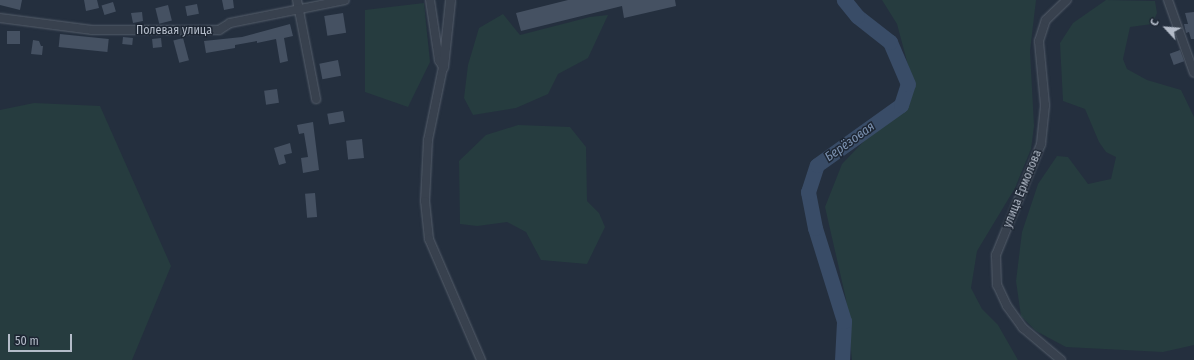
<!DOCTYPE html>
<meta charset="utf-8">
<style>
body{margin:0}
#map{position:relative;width:1194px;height:360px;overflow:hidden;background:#242f3e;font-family:"Fira Sans Condensed",sans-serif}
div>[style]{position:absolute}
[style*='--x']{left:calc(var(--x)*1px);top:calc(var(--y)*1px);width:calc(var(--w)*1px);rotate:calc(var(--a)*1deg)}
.green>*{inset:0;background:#263c3f}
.river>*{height:15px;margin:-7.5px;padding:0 7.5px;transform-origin:7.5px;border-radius:7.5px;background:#394c67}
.building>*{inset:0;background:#455162;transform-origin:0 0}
.roads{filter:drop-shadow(0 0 1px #565f6c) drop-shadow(0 0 1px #565f6c)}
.minor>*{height:8px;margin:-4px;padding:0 4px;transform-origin:4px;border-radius:4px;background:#38414e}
.tertiary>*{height:9px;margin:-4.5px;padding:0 4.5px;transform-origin:4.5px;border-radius:4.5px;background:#38414e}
span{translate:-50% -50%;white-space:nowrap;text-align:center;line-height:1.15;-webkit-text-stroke:3px #1d2633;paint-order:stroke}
.street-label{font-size:12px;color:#b4bcc9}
.water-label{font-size:13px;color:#7c92b1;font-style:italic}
.north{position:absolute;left:1146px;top:8px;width:40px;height:40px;-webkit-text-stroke:3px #1d2633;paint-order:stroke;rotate:296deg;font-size:11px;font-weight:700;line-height:16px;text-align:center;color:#b4bcc9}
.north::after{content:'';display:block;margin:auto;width:14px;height:18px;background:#b4bcc9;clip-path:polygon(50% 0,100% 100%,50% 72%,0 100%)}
.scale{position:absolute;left:8px;top:334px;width:64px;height:18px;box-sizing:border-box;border:2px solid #b4bcc9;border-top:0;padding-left:5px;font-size:12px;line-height:14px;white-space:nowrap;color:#b4bcc9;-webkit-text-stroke:3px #1d2633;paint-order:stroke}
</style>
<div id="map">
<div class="green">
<i style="clip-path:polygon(882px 0,1036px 0,1030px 51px,1034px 126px,1031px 149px,1015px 188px,977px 251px,971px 288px,982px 309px,998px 325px,1018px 360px,852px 360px,846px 299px,825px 207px,842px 164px,867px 138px,902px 112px,912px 92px,912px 80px,897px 24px)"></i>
<i style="clip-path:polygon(1106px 0,1155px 1px,1157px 13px,1152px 24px,1130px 27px,1123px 59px,1127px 69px,1147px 80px,1181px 90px,1194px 117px,1194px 345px,1163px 352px,1066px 347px,1036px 331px,1021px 316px,1016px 281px,1022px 232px,1038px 184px,1057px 156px,1068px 157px,1088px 184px,1111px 179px,1116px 157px,1106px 152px,1099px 142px,1085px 109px,1063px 101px,1060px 43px,1073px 23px)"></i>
<i style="clip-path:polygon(424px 3px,430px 62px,408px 107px,365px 92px,365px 10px)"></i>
<i style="clip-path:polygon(503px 14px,520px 35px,590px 17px,608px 15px,588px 58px,558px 74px,548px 94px,516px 108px,473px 115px,464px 98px,468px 65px,479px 28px)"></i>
<i style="clip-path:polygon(34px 103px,100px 106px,171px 266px,132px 360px,0 360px,0 110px)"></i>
<i style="clip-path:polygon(518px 125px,570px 127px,586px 147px,587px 201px,599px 213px,605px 227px,587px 264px,541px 260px,526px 232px,507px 222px,477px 226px,460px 224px,459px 161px,486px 135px)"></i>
</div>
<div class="river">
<i style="--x:842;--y:360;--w:39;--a:-87"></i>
<i style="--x:844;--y:321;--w:97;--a:-107.3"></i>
<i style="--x:815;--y:228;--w:37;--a:-101"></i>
<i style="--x:808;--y:192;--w:28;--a:-72"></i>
<i style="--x:817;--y:165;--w:103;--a:-35.5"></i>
<i style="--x:901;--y:105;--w:22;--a:-72"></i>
<i style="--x:908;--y:84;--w:46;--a:-113.2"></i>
<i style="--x:890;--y:42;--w:42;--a:-141.8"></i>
<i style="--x:857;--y:16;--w:21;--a:-129"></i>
</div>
<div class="building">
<i style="clip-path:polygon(0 0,22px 0,20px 10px,0 5px)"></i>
<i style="clip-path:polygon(84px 0,97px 0,99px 8px,86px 11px)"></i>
<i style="clip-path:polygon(222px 0,233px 0,234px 8px,224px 10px)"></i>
<i style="clip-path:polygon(568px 0,675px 0,676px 6px,624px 18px,622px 6px,521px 31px,516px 13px)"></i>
<i style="left:113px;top:2px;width:10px;height:12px;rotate:73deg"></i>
<i style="left:197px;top:4px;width:10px;height:12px;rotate:79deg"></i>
<i style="left:168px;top:5px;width:16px;height:13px;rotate:76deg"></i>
<i style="clip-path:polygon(142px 12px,143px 21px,133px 23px,131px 13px)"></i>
<i style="clip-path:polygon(1194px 12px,1194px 39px,1191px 39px,1189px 32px,1186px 33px,1184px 24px,1188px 24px,1185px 13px)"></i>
<i style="left:343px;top:13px;width:20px;height:19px;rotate:81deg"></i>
<i style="clip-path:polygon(290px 24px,293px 36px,284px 38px,288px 61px,280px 63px,276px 39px,257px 43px,257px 41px,235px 45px,235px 48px,206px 53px,204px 41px,242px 37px)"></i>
<i style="left:7px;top:31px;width:13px;height:13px"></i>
<i style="left:60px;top:34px;width:49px;height:13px;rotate:6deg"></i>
<i style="left:123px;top:37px;width:10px;height:7px;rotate:6deg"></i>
<i style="left:161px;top:38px;width:9px;height:9px;rotate:84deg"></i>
<i style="left:183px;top:38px;width:23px;height:10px;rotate:75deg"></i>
<i style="clip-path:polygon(33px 40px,39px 41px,41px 46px,43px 46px,42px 55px,31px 54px)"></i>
<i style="left:1180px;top:50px;width:12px;height:11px;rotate:70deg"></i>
<i style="left:338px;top:60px;width:16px;height:19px;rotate:79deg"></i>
<i style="left:277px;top:89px;width:14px;height:13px;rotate:82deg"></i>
<i style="left:343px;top:111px;width:11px;height:16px;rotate:80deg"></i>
<i style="clip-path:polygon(313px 122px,319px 170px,303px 173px,301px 158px,308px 157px,304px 133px,299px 134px,297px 125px)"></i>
<i style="left:362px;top:139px;width:19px;height:16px;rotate:84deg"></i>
<i style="clip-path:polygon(290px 143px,292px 153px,284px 155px,286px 163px,279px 165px,274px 148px)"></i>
<i style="left:315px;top:193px;width:24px;height:10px;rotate:85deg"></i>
</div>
<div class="roads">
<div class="minor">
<i style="--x:297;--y:0;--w:101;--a:79.1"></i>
<i style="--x:430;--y:0;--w:61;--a:81.5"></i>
<i style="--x:439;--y:60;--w:8;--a:60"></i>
<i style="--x:443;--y:67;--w:75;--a:101.6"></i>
<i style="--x:428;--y:140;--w:61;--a:92.8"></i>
<i style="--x:425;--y:201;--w:38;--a:84"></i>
<i style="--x:429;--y:239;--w:132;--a:66.7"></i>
<i style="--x:1168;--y:0;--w:77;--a:70.4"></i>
<i style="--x:0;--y:18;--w:93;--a:7.4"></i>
<i style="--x:92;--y:30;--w:127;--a:0"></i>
<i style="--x:219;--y:30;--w:13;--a:-32"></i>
<i style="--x:230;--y:23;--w:117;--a:-11.3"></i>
<i style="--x:1061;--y:360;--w:50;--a:-139.9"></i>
<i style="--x:1023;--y:328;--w:27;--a:-126"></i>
<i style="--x:1007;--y:306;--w:23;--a:-115"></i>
<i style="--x:997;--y:285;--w:30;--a:-92"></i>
<i style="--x:996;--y:255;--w:120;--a:-67.9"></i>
<i style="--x:1041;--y:144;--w:39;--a:-84"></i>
<i style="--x:1045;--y:105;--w:64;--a:-95.4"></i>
<i style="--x:1039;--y:41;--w:22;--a:-72"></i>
<i style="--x:1046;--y:20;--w:29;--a:-44"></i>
</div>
<div class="tertiary">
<i style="--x:443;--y:67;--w:67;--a:-84"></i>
</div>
</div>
<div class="street-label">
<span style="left:174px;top:31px">Полевая улица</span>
<span style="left:1023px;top:189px;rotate:-68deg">улица Ермолова</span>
</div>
<div class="water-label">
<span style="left:850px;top:142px;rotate:-36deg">Берёзовая</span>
</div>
<div class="north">С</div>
<div class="scale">50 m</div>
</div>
